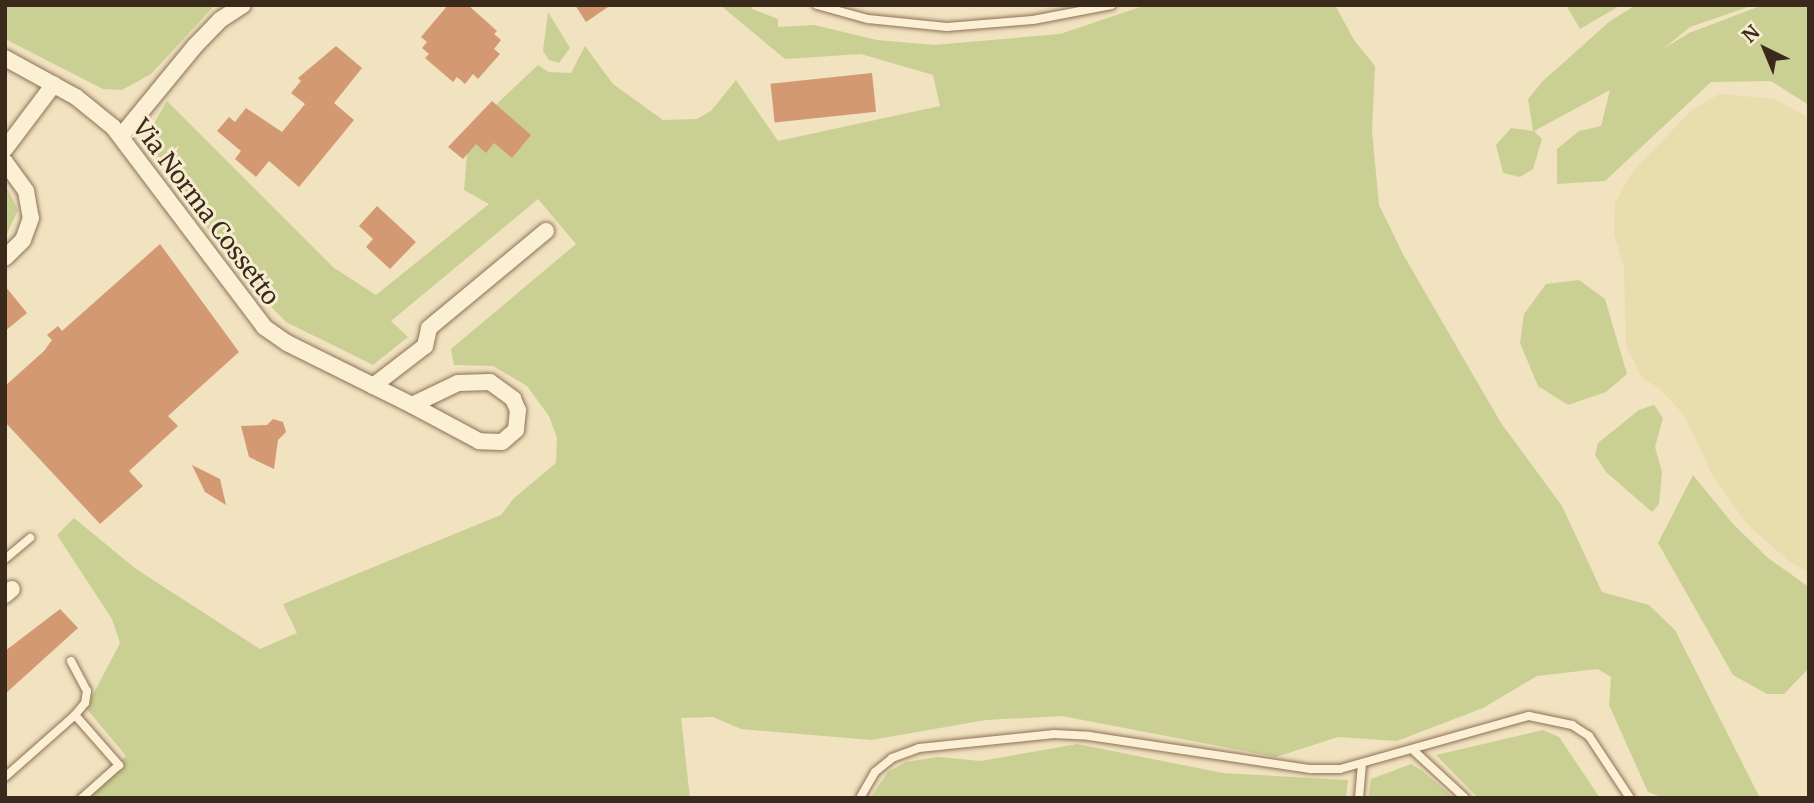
<!DOCTYPE html>
<style>
body{margin:0}
#map{position:relative;width:1814px;height:803px;overflow:hidden;background:#f1e2c0;font-family:Merriweather,serif}
div>[style]{position:absolute}
[style*='--x']{left:calc(var(--x)*1px);top:calc(var(--y)*1px);width:calc(var(--w)*1px);rotate:calc(var(--a)*1deg)}
.farmland>*{inset:0;background:#e8ddad}
.green>*{inset:0;background:#cad093}
.building>*{inset:0;background:#d39973;transform-origin:0 0}
.roads{filter:drop-shadow(0 0 2px #8c7256) drop-shadow(0 0 2px #8c7256)}
.service>*{height:8px;margin:-4px;padding:0 4px;transform-origin:4px;border-radius:4px;background:#fbefd4}
.minor>*{height:16px;margin:-8px;padding:0 8px;transform-origin:8px;border-radius:8px;background:#fbefd4}
span{translate:-50% -50%;white-space:nowrap;text-align:center;line-height:1.15;-webkit-text-stroke:6px #f8ecd0;paint-order:stroke}
.street-label{font-size:24px;color:#3a2a1c}
.frame{position:absolute;inset:0;border:7px solid #3a2a1c;pointer-events:none}
.north{position:absolute;left:1730px;top:14px;width:70px;height:70px;-webkit-text-stroke:5px #f8ecd0;paint-order:stroke;rotate:317deg;font-size:19px;font-weight:700;line-height:28px;text-align:center;color:#3a2a1c}
.north::after{content:'';display:block;margin:auto;width:24px;height:32px;background:#3a2a1c;clip-path:polygon(50% 0,100% 100%,50% 72%,0 100%)}
</style>
<div id="map">
<div class="farmland">
<i style="clip-path:polygon(1720px 94px,1774px 99px,1809px 118px,1809px 572px,1790px 562px,1746px 523px,1713px 476px,1684px 415px,1660px 389px,1643px 378px,1626px 347px,1624px 268px,1614px 234px,1615px 203px,1633px 171px,1693px 109px)"></i>
</div>
<div class="green">
<i style="clip-path:polygon(5px 5px,215px 5px,151px 74px,122px 90px,103px 89px,5px 39px)"></i>
<i style="clip-path:polygon(720px 5px,753px 5px,752px 9px,778px 19px,778px 27px,814px 25px,877px 40px,934px 45px,1060px 34px,1146px 5px,1335px 5px,1354px 40px,1375px 66px,1372px 131px,1379px 205px,1404px 256px,1501px 423px,1562px 506px,1602px 592px,1649px 605px,1675px 630px,1760px 798px,1664px 798px,1648px 792px,1609px 705px,1611px 677px,1598px 669px,1537px 676px,1483px 708px,1397px 741px,1338px 737px,1276px 757px,1062px 716px,986px 720px,871px 740px,741px 729px,713px 717px,681px 718px,690px 798px,86px 798px,126px 756px,86px 708px,120px 643px,112px 619px,57px 535px,74px 518px,136px 569px,260px 649px,297px 633px,283px 604px,501px 515px,513px 499px,556px 463px,557px 438px,549px 416px,527px 386px,493px 366px,454px 365px,451px 349px,576px 244px,538px 199px,391px 321px,408px 337px,373px 365px,286px 322px,246px 281px,151px 150px,152px 127px,167px 101px,334px 268px,376px 295px,489px 204px,464px 190px,469px 130px,538px 65px,549px 72px,571px 73px,585px 46px,613px 84px,663px 120px,697px 119px,711px 111px,736px 80px,778px 141px,940px 106px,933px 75px,861px 54px,785px 59px)"></i>
<i style="clip-path:polygon(1566px 5px,1621px 5px,1580px 29px)"></i>
<i style="clip-path:polygon(1636px 5px,1754px 5px,1690px 27px,1663px 49px,1689px 33px,1763px 5px,1809px 5px,1809px 105px,1771px 81px,1711px 82px,1605px 181px,1557px 184px,1557px 149px,1579px 131px,1601px 126px,1610px 90px,1534px 131px,1542px 139px,1533px 169px,1520px 177px,1503px 173px,1496px 145px,1511px 128px,1533px 131px,1528px 99px,1543px 81px,1610px 21px)"></i>
<i style="clip-path:polygon(548px 12px,570px 48px,559px 63px,549px 60px,543px 51px)"></i>
<i style="clip-path:polygon(5px 184px,18px 210px,5px 238px)"></i>
<i style="clip-path:polygon(1579px 280px,1605px 299px,1627px 374px,1606px 392px,1568px 405px,1538px 386px,1520px 343px,1524px 314px,1546px 284px)"></i>
<i style="clip-path:polygon(1654px 405px,1663px 418px,1655px 447px,1662px 472px,1659px 504px,1652px 512px,1606px 472px,1595px 455px,1598px 443px,1639px 410px)"></i>
<i style="clip-path:polygon(1693px 475px,1733px 524px,1768px 558px,1809px 587px,1809px 668px,1784px 694px,1767px 694px,1733px 675px,1658px 543px)"></i>
<i style="clip-path:polygon(1543px 730px,1559px 737px,1600px 798px,1478px 798px,1436px 755px)"></i>
<i style="clip-path:polygon(1077px 744px,1223px 773px,1348px 780px,1346px 798px,870px 798px,888px 772px,906px 762px,938px 757px,981px 761px)"></i>
<i style="clip-path:polygon(1411px 764px,1421px 770px,1454px 798px,1368px 798px,1371px 779px)"></i>
</div>
<div class="building">
<i style="clip-path:polygon(448px 5px,468px 5px,497px 31px,494px 34px,501px 40px,494px 49px,500px 54px,478px 79px,473px 74px,465px 84px,457px 77px,453px 82px,425px 58px,429px 54px,422px 48px,427px 42px,421px 37px)"></i>
<i style="clip-path:polygon(575px 5px,611px 5px,586px 22px)"></i>
<i style="clip-path:polygon(336px 46px,362px 68px,334px 103px,354px 120px,299px 187px,269px 161px,256px 177px,235px 159px,241px 151px,217px 131px,229px 117px,235px 122px,246px 108px,282px 132px,305px 104px,291px 93px,301px 81px,298px 78px)"></i>
<i style="left:872px;top:73px;width:39px;height:102px;rotate:84deg"></i>
<i style="clip-path:polygon(492px 101px,531px 135px,512px 158px,494px 143px,486px 153px,476px 144px,463px 159px,448px 147px)"></i>
<i style="clip-path:polygon(377px 206px,416px 242px,390px 269px,366px 247px,373px 239px,359px 226px)"></i>
<i style="clip-path:polygon(160px 244px,239px 352px,168px 416px,178px 426px,129px 471px,143px 486px,100px 524px,5px 422px,5px 386px,44px 351px,52px 340px,47px 335px,58px 326px,62px 331px)"></i>
<i style="clip-path:polygon(5px 286px,27px 313px,5px 331px)"></i>
<i style="clip-path:polygon(273px 419px,283px 422px,286px 432px,278px 440px,274px 469px,249px 457px,241px 426px,267px 425px)"></i>
<i style="clip-path:polygon(192px 465px,220px 479px,226px 505px,205px 492px)"></i>
<i style="clip-path:polygon(60px 609px,78px 628px,5px 694px,5px 651px)"></i>
</div>
<div class="roads">
<div class="service">
<i style="--x:817;--y:5;--w:53;--a:15.4"></i>
<i style="--x:868;--y:19;--w:79;--a:5.8"></i>
<i style="--x:947;--y:27;--w:86;--a:-4.7"></i>
<i style="--x:1033;--y:20;--w:80;--a:-10.8"></i>
<i style="--x:5;--y:559;--w:33;--a:-40"></i>
<i style="--x:71;--y:661;--w:34;--a:62"></i>
<i style="--x:87;--y:691;--w:12;--a:99"></i>
<i style="--x:85;--y:703;--w:16;--a:130"></i>
<i style="--x:1413;--y:750;--w:71;--a:42.7"></i>
<i style="--x:5;--y:777;--w:94;--a:-41.5"></i>
<i style="--x:75;--y:715;--w:67;--a:48.7"></i>
<i style="--x:119;--y:765;--w:50;--a:138.3"></i>
<i style="--x:860;--y:798;--w:30;--a:-60"></i>
<i style="--x:875;--y:772;--w:22;--a:-39"></i>
<i style="--x:892;--y:758;--w:29;--a:-20"></i>
<i style="--x:919;--y:748;--w:136;--a:-5.9"></i>
<i style="--x:1054;--y:734;--w:35;--a:3"></i>
<i style="--x:1089;--y:736;--w:224;--a:8.5"></i>
<i style="--x:1311;--y:769;--w:29;--a:0"></i>
<i style="--x:1340;--y:769;--w:196;--a:-15.7"></i>
<i style="--x:1529;--y:716;--w:44;--a:11.8"></i>
<i style="--x:1572;--y:725;--w:20;--a:33"></i>
<i style="--x:1589;--y:736;--w:74;--a:56.5"></i>
<i style="--x:1359;--y:798;--w:33;--a:-85"></i>
</div>
<div class="minor">
<i style="--x:5;--y:58;--w:81;--a:28.8"></i>
<i style="--x:76;--y:97;--w:48;--a:39"></i>
<i style="--x:113;--y:127;--w:251;--a:52.9"></i>
<i style="--x:264;--y:327;--w:28;--a:35"></i>
<i style="--x:287;--y:343;--w:140;--a:26.4"></i>
<i style="--x:121;--y:136;--w:117;--a:-50.6"></i>
<i style="--x:195;--y:46;--w:36;--a:-46"></i>
<i style="--x:220;--y:20;--w:27;--a:-33"></i>
<i style="--x:5;--y:149;--w:81;--a:-53"></i>
<i style="--x:5;--y:162;--w:36;--a:54"></i>
<i style="--x:26;--y:191;--w:27;--a:80"></i>
<i style="--x:31;--y:218;--w:23;--a:110"></i>
<i style="--x:23;--y:240;--w:25;--a:135"></i>
<i style="--x:490;--y:382;--w:29;--a:36"></i>
<i style="--x:513;--y:399;--w:12;--a:66"></i>
<i style="--x:518;--y:410;--w:20;--a:96"></i>
<i style="--x:516;--y:430;--w:18;--a:139"></i>
<i style="--x:502;--y:442;--w:23;--a:-178"></i>
<i style="--x:479;--y:441;--w:76;--a:-151.8"></i>
<i style="--x:412;--y:405;--w:51;--a:-25.6"></i>
<i style="--x:458;--y:383;--w:32;--a:-2"></i>
<i style="--x:373;--y:386;--w:66;--a:-37.6"></i>
<i style="--x:425;--y:346;--w:18;--a:-77"></i>
<i style="--x:429;--y:328;--w:152;--a:-39.7"></i>
<i style="--x:5;--y:595;--w:9;--a:-41"></i>
</div>
</div>
<div class="street-label">
<span style="left:206px;top:212px;rotate:53deg">Via Norma Cossetto</span>
</div>
<div class="frame"></div>
<div class="north">N</div>
</div>
